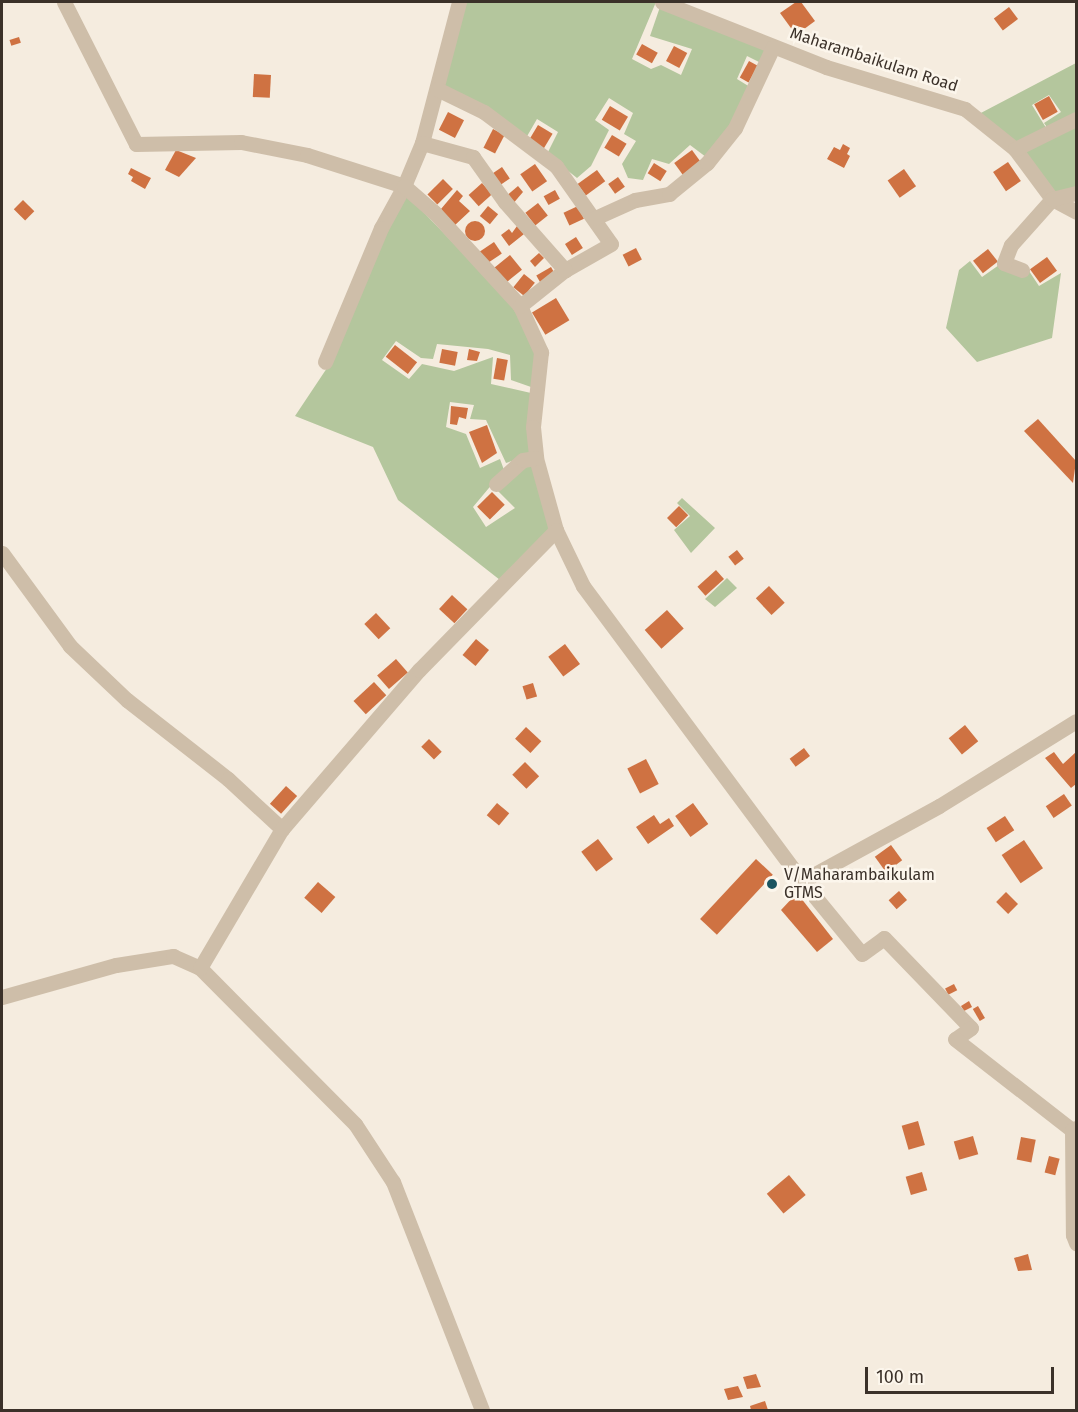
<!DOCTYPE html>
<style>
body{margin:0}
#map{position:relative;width:1078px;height:1412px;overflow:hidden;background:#f5ecdf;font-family:"Fira Sans",sans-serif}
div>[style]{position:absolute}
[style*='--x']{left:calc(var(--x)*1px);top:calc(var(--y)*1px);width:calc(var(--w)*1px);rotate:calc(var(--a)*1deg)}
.green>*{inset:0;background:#b4c69d}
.building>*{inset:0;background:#cf7242;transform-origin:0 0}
.round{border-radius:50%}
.minor>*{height:15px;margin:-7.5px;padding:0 7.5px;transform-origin:7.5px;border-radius:7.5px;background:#cebea9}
.dots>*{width:16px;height:16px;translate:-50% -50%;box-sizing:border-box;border:3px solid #fcf6ec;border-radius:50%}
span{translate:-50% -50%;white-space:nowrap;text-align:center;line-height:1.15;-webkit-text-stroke:5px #fcf6ec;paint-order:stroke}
.street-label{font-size:16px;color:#3b3129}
.poi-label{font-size:16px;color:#3b3129}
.left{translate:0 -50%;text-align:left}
.frame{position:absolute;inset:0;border:3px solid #3b3129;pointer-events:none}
.scale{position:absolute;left:865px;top:1367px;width:189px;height:27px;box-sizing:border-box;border:3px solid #3b3129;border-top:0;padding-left:8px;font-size:18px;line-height:21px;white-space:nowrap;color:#3b3129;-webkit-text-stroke:4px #fcf6ec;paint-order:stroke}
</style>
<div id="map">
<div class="green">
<i style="clip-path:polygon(464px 2px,656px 2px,632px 59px,651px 69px,661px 65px,681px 75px,692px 49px,650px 36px,661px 4px,770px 48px,763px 64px,747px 56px,737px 79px,750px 87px,732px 126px,706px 157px,690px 145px,669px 164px,652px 159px,643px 180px,628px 178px,622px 164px,636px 141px,624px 134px,633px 113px,609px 98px,595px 120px,609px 130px,591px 166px,577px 178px,547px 154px,558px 132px,537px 119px,526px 138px,441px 88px)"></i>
<i style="clip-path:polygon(1076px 63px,1076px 116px,1049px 130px,1044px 123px,1061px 112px,1049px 95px,1032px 105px,1048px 131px,1015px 147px,977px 115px)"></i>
<i style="clip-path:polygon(1076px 122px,1076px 191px,1052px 197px,1018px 150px)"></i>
<i style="clip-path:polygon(406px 194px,516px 308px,536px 351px,531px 387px,511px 380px,510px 355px,488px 349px,437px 344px,433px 359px,421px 358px,396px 341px,382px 360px,409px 379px,422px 364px,454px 371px,493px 357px,491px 384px,531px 393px,534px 454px,506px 463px,486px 420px,470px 419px,474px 405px,450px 402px,446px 427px,466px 434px,480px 468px,500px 459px,504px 470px,473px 507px,486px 527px,515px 508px,496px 489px,513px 471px,535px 462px,552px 527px,500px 580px,398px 500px,373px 447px,295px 416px,329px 365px,387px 227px)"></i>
<i style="clip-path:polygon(970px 261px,982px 277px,999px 265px,1029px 271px,1039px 286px,1061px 273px,1052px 338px,977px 362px,946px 328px,959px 270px)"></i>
<i style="clip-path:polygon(682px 498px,715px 528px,691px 553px,674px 530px,690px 516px,677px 503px)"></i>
<i style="clip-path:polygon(727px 578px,737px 588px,715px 607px,705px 599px)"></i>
</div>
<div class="building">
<i style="clip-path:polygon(796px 2px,801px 2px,815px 21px,796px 35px,780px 13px)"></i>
<i style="left:1009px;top:7px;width:15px;height:19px;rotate:53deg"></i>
<i style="left:19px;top:37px;width:6px;height:10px;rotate:72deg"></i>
<i style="left:642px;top:44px;width:18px;height:12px;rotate:29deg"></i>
<i style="left:674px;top:46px;width:15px;height:17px;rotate:28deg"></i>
<i style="left:749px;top:61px;width:10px;height:19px;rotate:29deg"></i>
<i style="left:254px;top:74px;width:17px;height:23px;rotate:3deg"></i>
<i style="left:1049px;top:96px;width:18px;height:17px;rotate:61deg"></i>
<i style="left:610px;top:106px;width:21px;height:16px;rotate:31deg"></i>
<i style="left:448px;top:112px;width:18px;height:20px;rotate:27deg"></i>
<i style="left:538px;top:125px;width:17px;height:18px;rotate:31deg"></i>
<i style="left:493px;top:129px;width:13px;height:21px;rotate:27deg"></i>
<i style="left:612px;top:135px;width:17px;height:15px;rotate:31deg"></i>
<i style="clip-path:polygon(843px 144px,850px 148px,847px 154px,850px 156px,844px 168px,827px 159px,834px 147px,840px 150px)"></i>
<i style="clip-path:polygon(176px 150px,196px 158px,179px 177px,165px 170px)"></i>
<i style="left:692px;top:150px;width:17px;height:22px;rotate:54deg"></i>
<i style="left:1008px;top:162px;width:23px;height:18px;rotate:56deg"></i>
<i style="left:654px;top:163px;width:15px;height:12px;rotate:32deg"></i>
<i style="left:535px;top:164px;width:21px;height:18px;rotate:55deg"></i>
<i style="left:502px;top:167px;width:14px;height:15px;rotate:56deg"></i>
<i style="clip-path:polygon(131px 168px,151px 178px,145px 189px,131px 181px,133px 177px,128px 174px)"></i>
<i style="left:904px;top:169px;width:21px;height:20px;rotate:55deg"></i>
<i style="left:597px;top:170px;width:14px;height:24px;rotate:54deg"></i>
<i style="left:618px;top:177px;width:12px;height:12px;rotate:55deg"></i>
<i style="left:443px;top:179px;width:14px;height:22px;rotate:45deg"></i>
<i style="left:482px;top:183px;width:15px;height:18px;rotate:48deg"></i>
<i style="clip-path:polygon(518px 186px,523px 192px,511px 206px,504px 198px)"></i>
<i style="clip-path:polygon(457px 190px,463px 196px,459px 201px,470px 211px,454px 226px,441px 209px)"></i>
<i style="left:555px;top:190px;width:10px;height:13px;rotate:61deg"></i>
<i style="left:23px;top:200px;width:16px;height:13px;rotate:45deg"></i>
<i style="left:538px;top:203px;width:16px;height:16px;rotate:52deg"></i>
<i style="left:488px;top:206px;width:13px;height:13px;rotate:39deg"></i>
<i style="left:578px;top:206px;width:14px;height:16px;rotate:65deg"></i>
<i class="round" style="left:465px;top:221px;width:20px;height:20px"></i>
<i style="clip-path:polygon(517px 226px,524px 234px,509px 246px,501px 235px,509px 229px,512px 233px)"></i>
<i style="left:576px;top:237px;width:13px;height:13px;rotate:58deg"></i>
<i style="left:494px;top:242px;width:14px;height:17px;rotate:56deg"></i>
<i style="left:636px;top:248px;width:13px;height:15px;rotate:63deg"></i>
<i style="left:988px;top:249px;width:16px;height:19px;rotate:52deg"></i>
<i style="clip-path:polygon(539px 253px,544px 258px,535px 267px,530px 261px)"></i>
<i style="left:510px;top:255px;width:19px;height:23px;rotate:51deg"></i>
<i style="left:1047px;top:257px;width:17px;height:21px;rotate:54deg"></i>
<i style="left:551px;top:267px;width:8px;height:17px;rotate:60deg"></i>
<i style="left:524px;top:274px;width:14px;height:17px;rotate:39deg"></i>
<i style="left:556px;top:298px;width:26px;height:28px;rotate:59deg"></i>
<i style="left:395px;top:345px;width:28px;height:15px;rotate:38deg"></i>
<i style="left:442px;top:349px;width:16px;height:14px;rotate:11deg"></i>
<i style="clip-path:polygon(469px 349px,480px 352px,477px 361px,467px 360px)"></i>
<i style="left:497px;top:358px;width:11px;height:21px;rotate:10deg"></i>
<i style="clip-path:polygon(451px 406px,468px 408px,466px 419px,459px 417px,457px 425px,450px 424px)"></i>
<i style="clip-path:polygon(1038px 419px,1076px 461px,1073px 483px,1024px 431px)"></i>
<i style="clip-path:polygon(487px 425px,497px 453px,482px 463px,469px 432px)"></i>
<i style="left:492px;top:492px;width:18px;height:21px;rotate:45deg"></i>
<i style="left:679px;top:506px;width:13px;height:17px;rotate:45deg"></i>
<i style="left:737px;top:550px;width:11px;height:11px;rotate:52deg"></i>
<i style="left:716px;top:570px;width:12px;height:25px;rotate:48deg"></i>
<i style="left:769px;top:586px;width:23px;height:18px;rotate:47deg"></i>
<i style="left:452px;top:595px;width:21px;height:19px;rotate:43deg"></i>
<i style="left:667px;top:610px;width:25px;height:30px;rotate:48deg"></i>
<i style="left:376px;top:613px;width:21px;height:16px;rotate:47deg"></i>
<i style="left:476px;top:639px;width:17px;height:21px;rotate:40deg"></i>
<i style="left:565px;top:644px;width:25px;height:21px;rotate:53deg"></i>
<i style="left:396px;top:659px;width:18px;height:25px;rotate:49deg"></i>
<i style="left:374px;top:682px;width:18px;height:28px;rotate:47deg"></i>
<i style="left:533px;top:683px;width:14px;height:11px;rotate:73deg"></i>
<i style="left:965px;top:725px;width:21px;height:21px;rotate:51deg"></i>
<i style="left:526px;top:727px;width:21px;height:16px;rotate:43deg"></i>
<i style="left:429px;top:739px;width:18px;height:11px;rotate:45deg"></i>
<i style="left:804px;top:748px;width:10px;height:18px;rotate:53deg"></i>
<i style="clip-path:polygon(1054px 752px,1063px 764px,1076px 752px,1076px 784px,1071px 788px,1045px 758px)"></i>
<i style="left:646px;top:759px;width:28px;height:21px;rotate:63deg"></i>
<i style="left:525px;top:762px;width:20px;height:18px;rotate:45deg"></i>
<i style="left:286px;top:786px;width:15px;height:24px;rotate:42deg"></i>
<i style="left:1064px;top:794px;width:14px;height:22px;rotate:56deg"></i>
<i style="left:497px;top:803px;width:16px;height:16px;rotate:40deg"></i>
<i style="left:693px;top:803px;width:26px;height:22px;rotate:54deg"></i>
<i style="clip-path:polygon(654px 815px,660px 824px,669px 818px,674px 826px,648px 844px,636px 827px)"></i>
<i style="left:1005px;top:816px;width:17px;height:22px;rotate:57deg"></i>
<i style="left:598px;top:839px;width:25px;height:21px;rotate:53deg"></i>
<i style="left:1024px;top:840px;width:34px;height:27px;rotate:56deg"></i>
<i style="left:891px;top:845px;width:19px;height:20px;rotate:54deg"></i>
<i style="left:756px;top:859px;width:23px;height:82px;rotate:43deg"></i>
<i style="left:318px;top:882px;width:23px;height:21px;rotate:41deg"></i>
<i style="left:899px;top:891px;width:12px;height:14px;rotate:48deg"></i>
<i style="left:1006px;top:892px;width:17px;height:14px;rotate:45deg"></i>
<i style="clip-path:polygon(797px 893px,833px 939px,817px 952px,781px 910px)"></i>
<i style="left:954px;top:984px;width:7px;height:10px;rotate:63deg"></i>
<i style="clip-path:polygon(969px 1001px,972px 1007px,964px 1011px,961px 1006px)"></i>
<i style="left:978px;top:1006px;width:14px;height:6px;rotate:60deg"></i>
<i style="left:918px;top:1121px;width:25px;height:17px;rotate:74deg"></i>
<i style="left:973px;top:1136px;width:19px;height:20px;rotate:74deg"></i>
<i style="left:1021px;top:1137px;width:15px;height:23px;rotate:11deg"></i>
<i style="left:1049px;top:1156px;width:11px;height:17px;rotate:15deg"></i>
<i style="left:922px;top:1172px;width:19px;height:17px;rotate:74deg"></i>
<i style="left:789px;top:1175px;width:26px;height:29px;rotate:50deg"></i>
<i style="clip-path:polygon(1028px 1254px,1032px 1270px,1018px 1271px,1014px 1258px)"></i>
<i style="clip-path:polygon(756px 1374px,761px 1387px,747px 1389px,743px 1377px)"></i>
<i style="clip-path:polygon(738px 1386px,743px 1397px,728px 1400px,724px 1389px)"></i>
<i style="clip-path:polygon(765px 1401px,768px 1410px,751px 1410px,750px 1406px)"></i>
</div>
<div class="minor">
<i style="--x:64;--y:2;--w:159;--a:63.1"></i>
<i style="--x:136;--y:144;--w:105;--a:-1.1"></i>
<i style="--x:241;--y:142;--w:67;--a:11.1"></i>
<i style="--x:307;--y:155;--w:102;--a:17.7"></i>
<i style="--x:404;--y:186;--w:48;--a:118.7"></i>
<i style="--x:381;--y:228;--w:145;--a:112.7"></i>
<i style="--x:459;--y:2;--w:146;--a:104.7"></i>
<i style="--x:422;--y:143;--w:47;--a:112.7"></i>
<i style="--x:404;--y:186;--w:40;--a:41"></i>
<i style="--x:434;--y:212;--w:127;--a:47.5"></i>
<i style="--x:520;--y:306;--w:51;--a:65.5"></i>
<i style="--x:541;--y:352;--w:75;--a:96.1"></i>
<i style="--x:533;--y:427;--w:31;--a:84"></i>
<i style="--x:536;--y:458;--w:75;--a:74.5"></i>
<i style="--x:556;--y:530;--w:62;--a:64.3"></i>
<i style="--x:583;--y:586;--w:367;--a:53.4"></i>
<i style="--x:802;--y:881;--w:94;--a:50.6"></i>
<i style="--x:862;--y:954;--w:27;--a:-36"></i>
<i style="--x:884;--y:938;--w:125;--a:46"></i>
<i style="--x:971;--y:1028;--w:19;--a:145"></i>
<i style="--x:955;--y:1039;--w:148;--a:37.9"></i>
<i style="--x:662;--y:2;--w:176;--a:21.6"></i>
<i style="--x:826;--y:67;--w:145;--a:16.8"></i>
<i style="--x:965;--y:109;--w:64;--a:38.7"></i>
<i style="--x:1015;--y:149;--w:62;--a:53.5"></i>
<i style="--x:1052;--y:199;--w:27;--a:28"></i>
<i style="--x:437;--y:89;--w:52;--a:26.1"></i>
<i style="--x:484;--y:112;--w:90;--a:36.9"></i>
<i style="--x:556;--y:166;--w:95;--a:54.8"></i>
<i style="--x:611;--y:244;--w:53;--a:150.5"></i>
<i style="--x:565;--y:270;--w:58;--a:141.3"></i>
<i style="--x:422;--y:143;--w:53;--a:15.4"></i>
<i style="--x:473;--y:157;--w:55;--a:54.6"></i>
<i style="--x:505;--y:202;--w:91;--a:48.6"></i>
<i style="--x:1015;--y:149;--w:68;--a:-26.2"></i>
<i style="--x:595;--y:218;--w:44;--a:-24.2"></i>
<i style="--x:635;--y:200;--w:35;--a:-10"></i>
<i style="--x:669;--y:194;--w:49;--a:-39.2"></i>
<i style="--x:707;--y:163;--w:45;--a:-51.3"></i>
<i style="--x:735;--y:128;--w:89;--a:-64.9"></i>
<i style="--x:1022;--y:270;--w:19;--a:-159"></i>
<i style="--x:1004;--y:263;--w:19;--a:-69"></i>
<i style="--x:1011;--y:245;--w:62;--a:-48.3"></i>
<i style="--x:1052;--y:199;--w:25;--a:-14"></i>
<i style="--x:496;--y:484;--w:36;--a:-42"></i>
<i style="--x:523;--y:460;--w:13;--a:-9"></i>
<i style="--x:2;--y:553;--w:115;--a:53.8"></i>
<i style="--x:70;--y:646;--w:79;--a:43.5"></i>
<i style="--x:127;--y:700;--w:128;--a:38"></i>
<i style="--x:228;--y:779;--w:74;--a:42.8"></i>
<i style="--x:802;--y:881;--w:156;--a:-28.7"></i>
<i style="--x:939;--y:806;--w:161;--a:-31.8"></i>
<i style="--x:2;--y:997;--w:118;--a:-15.7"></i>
<i style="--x:116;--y:965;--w:58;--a:-9"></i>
<i style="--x:173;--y:956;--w:30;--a:24"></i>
<i style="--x:1076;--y:1128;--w:4;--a:153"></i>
<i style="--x:1072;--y:1130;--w:105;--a:89.5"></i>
<i style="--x:1073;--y:1235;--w:9;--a:69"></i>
<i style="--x:482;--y:1410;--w:245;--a:-111.3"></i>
<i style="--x:393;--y:1182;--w:69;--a:-123.2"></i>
<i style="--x:355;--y:1124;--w:220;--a:-134.8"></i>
<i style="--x:200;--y:968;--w:161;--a:-59.5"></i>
<i style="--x:282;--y:829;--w:210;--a:-49.3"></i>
<i style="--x:419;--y:670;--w:196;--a:-45.6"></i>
</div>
<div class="dots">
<i style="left:772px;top:884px;background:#1b5561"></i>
</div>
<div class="street-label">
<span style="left:874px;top:60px;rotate:18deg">Maharambaikulam Road</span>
</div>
<div class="poi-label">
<span class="left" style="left:784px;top:884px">V/Maharambaikulam<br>GTMS</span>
</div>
<div class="frame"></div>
<div class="scale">100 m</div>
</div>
